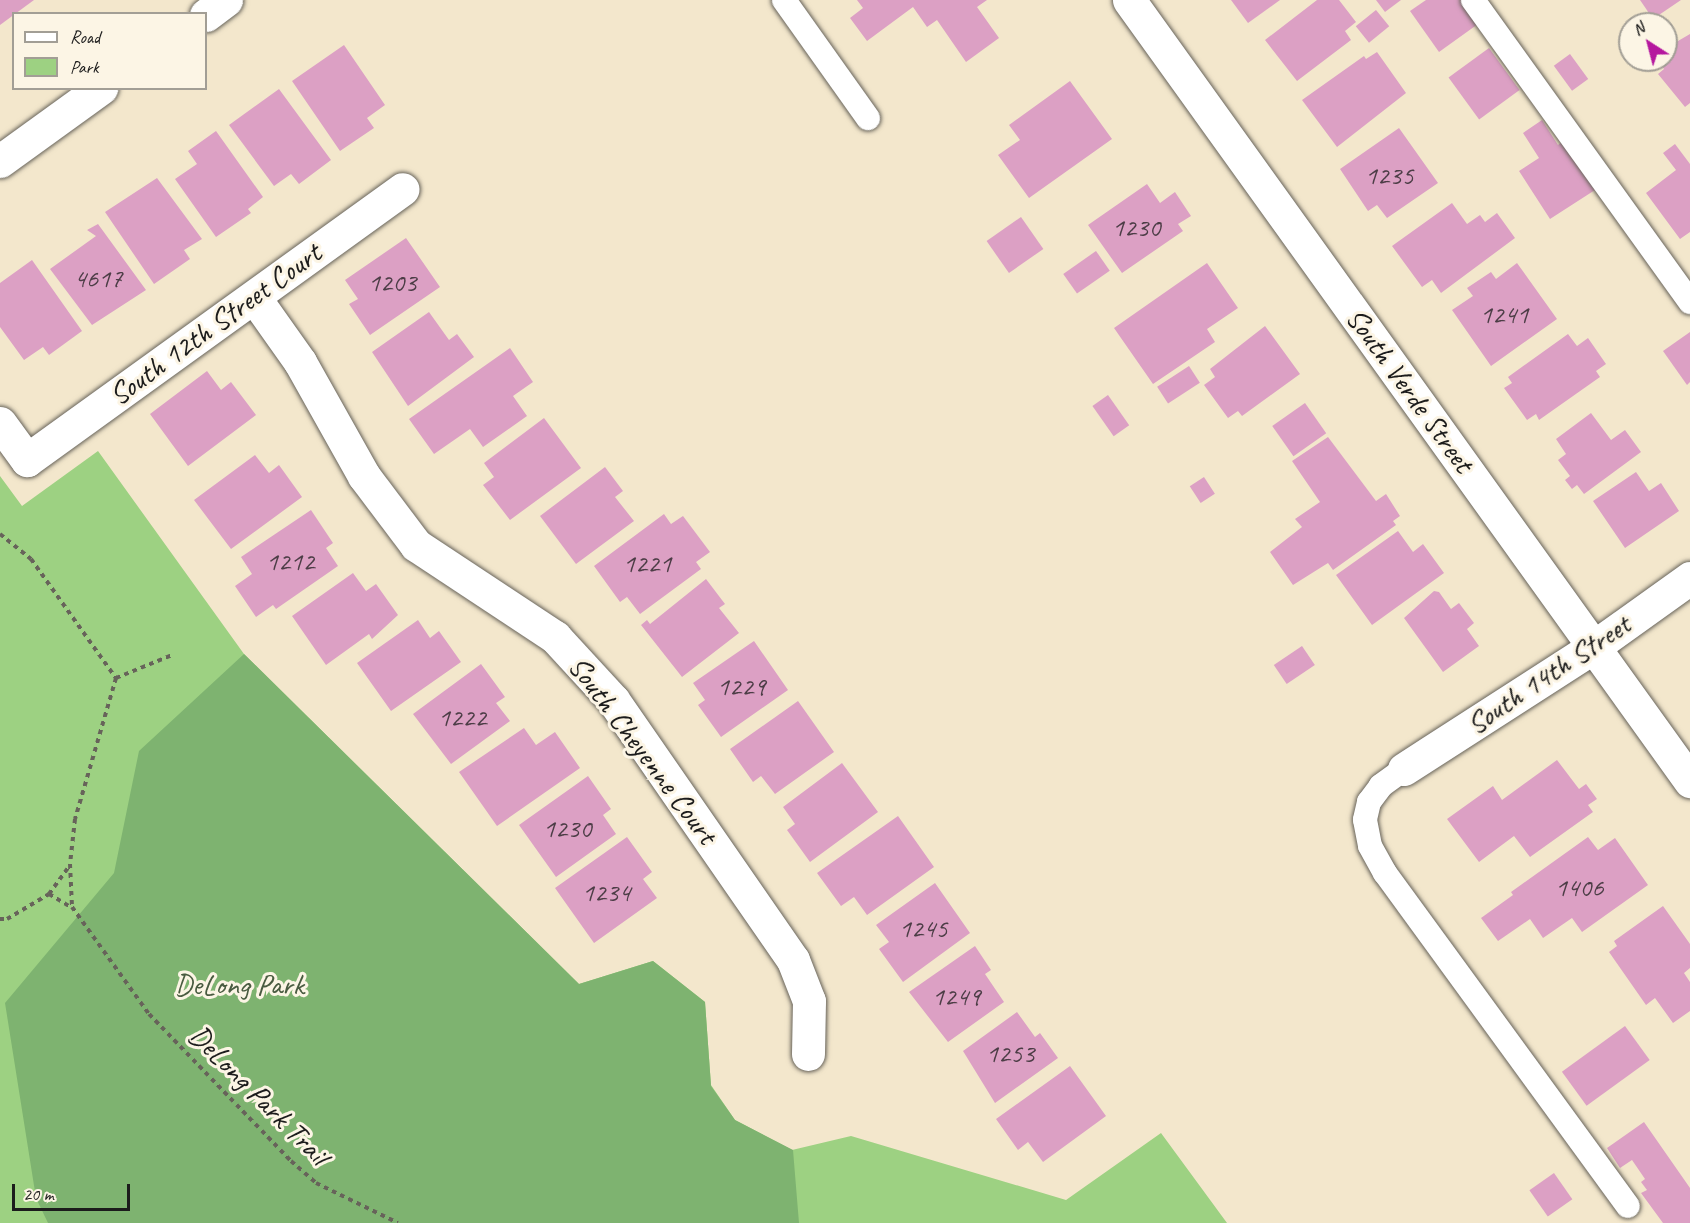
<!DOCTYPE html>
<style>
body{margin:0}
#map{position:relative;width:1690px;height:1223px;overflow:hidden;background:#f3e7cc;font-family:Caveat,sans-serif}
div>[style]{position:absolute}
[style*='--x']{left:calc(var(--x)*1px);top:calc(var(--y)*1px);width:calc(var(--w)*1px);rotate:calc(var(--a)*1deg)}
.green>*{inset:0;background:#9dd182}
.forest>*{inset:0;background:#7eb370}
.building>*{inset:0;background:#dca0c4;transform-origin:0 0}
.path>*{height:4px;margin-top:-2px;transform-origin:0;background:repeating-linear-gradient(90deg,#67635a 0 4.5px,transparent 0 9px)}
.roads{filter:drop-shadow(0 0 2px #67635a) drop-shadow(0 0 2px #67635a)}
.lane>*{height:24px;margin:-12px;padding:0 12px;transform-origin:12px;border-radius:12px;background:#fff}
.street>*{height:33px;margin:-16.5px;padding:0 16.5px;transform-origin:16.5px;border-radius:16.5px;background:#fff}
.secondary>*{height:33px;margin:-16.5px;padding:0 16.5px;transform-origin:16.5px;border-radius:16.5px;background:#fff}
span{translate:-50% -50%;white-space:nowrap;text-align:center;line-height:1.15;-webkit-text-stroke:6px #fcf5e5;paint-order:stroke}
.number-label{font-size:27px;color:#4c3d46}
.number-label span{-webkit-text-stroke-width:0}
.street-label{font-size:30px;color:#1c1c1c}
.park-label{font-size:30px;color:#495b40}
.legend{position:absolute;left:12px;top:12px;width:195px;height:78px;box-sizing:border-box;background:#fcf5e5;border:2px solid #a29e95;margin:0;padding:8px 10px;list-style:none;font-size:18px;color:#1c1c1c}
.legend li{display:flex;align-items:center;gap:12px;height:30px}
.legend b{width:30px;border:2px solid #a29e95}
.north{position:absolute;left:1618px;top:12px;width:60px;height:60px;box-sizing:border-box;background:#fcf5e5;border:2px solid #a29e95;border-radius:50%;rotate:324deg;font-size:16px;font-weight:700;line-height:24px;text-align:center;color:#1c1c1c}
.north::after{content:'';display:block;margin:auto;width:21px;height:27px;background:#b5179e;clip-path:polygon(50% 0,100% 100%,50% 72%,0 100%)}
.scale{position:absolute;left:12px;top:1184px;width:118px;height:27px;box-sizing:border-box;border:3px solid #1c1c1c;border-top:0;padding-left:8px;font-size:18px;line-height:21px;white-space:nowrap;color:#1c1c1c;-webkit-text-stroke:4px #fcf5e5;paint-order:stroke}
</style>
<div id="map">
<div class="green">
<i style="clip-path:polygon(98px 451px,244px 654px,579px 984px,653px 961px,705px 1002px,711px 1085px,735px 1120px,792px 1150px,851px 1136px,1066px 1200px,1161px 1133px,1227px 1223px,0 1223px,0 476px,22px 506px)"></i>
</div>
<div class="forest">
<i style="clip-path:polygon(244px 654px,579px 984px,653px 961px,705px 1002px,711px 1086px,735px 1120px,793px 1150px,799px 1223px,48px 1223px,36px 1198px,5px 1003px,114px 873px,139px 751px)"></i>
</div>
<div class="building">
<i style="clip-path:polygon(0 0,34px 0,0 25px)"></i>
<i style="clip-path:polygon(857px 0,987px 0,977px 7px,999px 38px,966px 62px,937px 20px,927px 27px,913px 7px,867px 41px,850px 18px,863px 8px)"></i>
<i style="clip-path:polygon(1231px 0,1280px 0,1248px 23px)"></i>
<i style="clip-path:polygon(1317px 0,1339px 0,1356px 22px,1345px 31px,1351px 40px,1297px 81px,1265px 40px)"></i>
<i style="clip-path:polygon(1376px 0,1401px 0,1385px 12px)"></i>
<i style="clip-path:polygon(1426px 0,1461px 0,1478px 24px,1439px 52px,1410px 11px)"></i>
<i style="clip-path:polygon(1640px 0,1681px 0,1653px 19px)"></i>
<i style="left:1376px;top:10px;width:21px;height:26px;rotate:51deg"></i>
<i style="clip-path:polygon(1690px 34px,1690px 103px,1685px 107px,1658px 74px,1664px 69px,1657px 60px,1666px 60px,1666px 48px)"></i>
<i style="clip-path:polygon(344px 45px,385px 105px,367px 118px,374px 128px,340px 151px,292px 81px)"></i>
<i style="left:1489px;top:48px;width:52px;height:50px;rotate:54deg"></i>
<i style="clip-path:polygon(1377px 52px,1406px 93px,1337px 147px,1302px 100px,1364px 56px,1366px 59px)"></i>
<i style="left:1570px;top:54px;width:31px;height:20px;rotate:54deg"></i>
<i style="clip-path:polygon(1070px 81px,1112px 139px,1029px 198px,998px 155px,1020px 140px,1009px 125px)"></i>
<i style="clip-path:polygon(279px 89px,331px 160px,299px 184px,291px 174px,274px 186px,229px 125px)"></i>
<i style="clip-path:polygon(1542px 120px,1558px 145px,1563px 141px,1595px 190px,1550px 219px,1519px 171px,1539px 158px,1523px 133px)"></i>
<i style="clip-path:polygon(1399px 128px,1438px 183px,1387px 218px,1377px 205px,1368px 211px,1340px 169px)"></i>
<i style="clip-path:polygon(216px 131px,263px 197px,248px 209px,251px 213px,216px 237px,175px 179px,197px 164px,188px 151px)"></i>
<i style="clip-path:polygon(1675px 144px,1690px 164px,1690px 232px,1680px 239px,1646px 193px,1676px 170px,1663px 153px)"></i>
<i style="clip-path:polygon(157px 178px,202px 239px,184px 250px,190px 259px,154px 284px,105px 212px)"></i>
<i style="clip-path:polygon(1147px 184px,1160px 203px,1175px 192px,1191px 216px,1178px 224px,1183px 231px,1122px 273px,1088px 225px)"></i>
<i style="clip-path:polygon(1452px 203px,1467px 224px,1480px 215px,1485px 222px,1497px 213px,1515px 238px,1441px 293px,1432px 280px,1422px 287px,1392px 246px)"></i>
<i style="left:1021px;top:217px;width:39px;height:42px;rotate:55deg"></i>
<i style="clip-path:polygon(98px 224px,146px 290px,92px 325px,50px 269px,96px 236px,87px 230px)"></i>
<i style="clip-path:polygon(406px 238px,440px 287px,370px 335px,349px 304px,358px 299px,345px 280px)"></i>
<i style="left:1096px;top:251px;width:24px;height:40px;rotate:55deg"></i>
<i style="clip-path:polygon(32px 260px,82px 331px,49px 355px,43px 347px,24px 360px,0 327px,0 283px)"></i>
<i style="clip-path:polygon(1207px 263px,1238px 308px,1207px 329px,1215px 342px,1153px 384px,1114px 328px)"></i>
<i style="clip-path:polygon(1517px 263px,1557px 319px,1491px 366px,1452px 310px,1473px 296px,1467px 288px,1491px 272px,1496px 279px)"></i>
<i style="clip-path:polygon(429px 312px,449px 340px,457px 334px,474px 357px,408px 406px,372px 352px)"></i>
<i style="clip-path:polygon(1265px 326px,1300px 374px,1242px 416px,1238px 411px,1228px 418px,1204px 385px,1215px 377px,1210px 369px)"></i>
<i style="clip-path:polygon(1690px 332px,1690px 382px,1687px 385px,1663px 351px)"></i>
<i style="clip-path:polygon(1568px 334px,1577px 346px,1588px 338px,1606px 364px,1596px 371px,1600px 377px,1539px 420px,1536px 414px,1527px 420px,1504px 388px,1512px 383px,1508px 377px)"></i>
<i style="clip-path:polygon(510px 348px,533px 382px,513px 396px,527px 416px,483px 447px,470px 429px,434px 454px,409px 419px)"></i>
<i style="left:1189px;top:366px;width:20px;height:38px;rotate:57deg"></i>
<i style="clip-path:polygon(207px 371px,221px 390px,231px 382px,256px 415px,188px 466px,150px 414px)"></i>
<i style="left:1108px;top:395px;width:37px;height:19px;rotate:55deg"></i>
<i style="left:1305px;top:403px;width:37px;height:40px;rotate:55deg"></i>
<i style="clip-path:polygon(1591px 413px,1611px 440px,1625px 430px,1641px 452px,1584px 494px,1577px 485px,1572px 489px,1565px 480px,1570px 476px,1558px 460px,1566px 454px,1556px 439px)"></i>
<i style="clip-path:polygon(544px 418px,581px 468px,510px 520px,483px 485px,494px 477px,484px 463px)"></i>
<i style="clip-path:polygon(1328px 437px,1376px 501px,1386px 494px,1400px 516px,1393px 521px,1396px 525px,1333px 570px,1328px 563px,1293px 585px,1270px 552px,1302px 527px,1295px 519px,1320px 502px,1292px 461px)"></i>
<i style="clip-path:polygon(255px 455px,269px 473px,279px 465px,302px 497px,231px 549px,194px 500px)"></i>
<i style="clip-path:polygon(605px 467px,623px 491px,615px 497px,634px 521px,576px 564px,540px 516px)"></i>
<i style="clip-path:polygon(1636px 472px,1649px 491px,1661px 483px,1679px 511px,1625px 548px,1593px 501px)"></i>
<i style="left:1204px;top:477px;width:20px;height:17px;rotate:57deg"></i>
<i style="clip-path:polygon(311px 510px,333px 543px,326px 548px,338px 566px,276px 609px,273px 605px,256px 617px,235px 586px,252px 574px,241px 557px)"></i>
<i style="clip-path:polygon(664px 514px,671px 524px,683px 516px,710px 552px,696px 562px,701px 569px,640px 614px,627px 597px,620px 602px,594px 566px)"></i>
<i style="clip-path:polygon(1398px 531px,1413px 552px,1423px 544px,1444px 573px,1372px 625px,1336px 575px)"></i>
<i style="clip-path:polygon(353px 573px,366px 591px,376px 584px,398px 615px,372px 639px,369px 634px,326px 665px,292px 616px)"></i>
<i style="clip-path:polygon(706px 579px,725px 604px,719px 608px,739px 633px,682px 677px,641px 625px,647px 620px,650px 624px)"></i>
<i style="clip-path:polygon(1434px 591px,1439px 592px,1451px 609px,1459px 603px,1474px 623px,1467px 629px,1479px 646px,1443px 672px,1404px 618px)"></i>
<i style="clip-path:polygon(418px 620px,430px 638px,439px 631px,461px 662px,391px 711px,357px 663px)"></i>
<i style="clip-path:polygon(754px 641px,788px 690px,721px 737px,698px 705px,705px 700px,693px 683px)"></i>
<i style="left:1302px;top:646px;width:23px;height:34px;rotate:56deg"></i>
<i style="clip-path:polygon(481px 664px,505px 697px,496px 703px,510px 721px,451px 764px,413px 714px)"></i>
<i style="clip-path:polygon(798px 701px,834px 752px,775px 794px,761px 776px,753px 782px,730px 749px)"></i>
<i style="clip-path:polygon(524px 728px,536px 745px,555px 732px,580px 768px,497px 826px,459px 772px)"></i>
<i style="clip-path:polygon(1557px 760px,1579px 789px,1586px 784px,1597px 799px,1588px 805px,1593px 812px,1530px 857px,1514px 836px,1479px 862px,1447px 819px,1493px 786px,1502px 800px)"></i>
<i style="clip-path:polygon(842px 763px,878px 812px,810px 862px,787px 830px,795px 824px,783px 807px)"></i>
<i style="clip-path:polygon(588px 776px,611px 809px,603px 815px,616px 834px,556px 877px,519px 825px)"></i>
<i style="clip-path:polygon(898px 816px,934px 867px,867px 915px,854px 897px,841px 906px,817px 873px)"></i>
<i style="clip-path:polygon(627px 837px,652px 872px,643px 879px,657px 898px,594px 943px,555px 888px)"></i>
<i style="clip-path:polygon(1588px 837px,1598px 850px,1615px 838px,1648px 885px,1582px 932px,1572px 918px,1543px 938px,1530px 919px,1498px 941px,1481px 918px,1513px 895px,1511px 892px)"></i>
<i style="clip-path:polygon(935px 883px,970px 933px,903px 982px,879px 949px,889px 942px,876px 925px)"></i>
<i style="clip-path:polygon(1663px 906px,1690px 944px,1690px 968px,1684px 973px,1690px 982px,1690px 1011px,1673px 1023px,1655px 998px,1646px 1005px,1609px 952px,1617px 946px,1614px 941px)"></i>
<i style="clip-path:polygon(975px 946px,991px 970px,985px 974px,1004px 1002px,948px 1042px,909px 992px)"></i>
<i style="clip-path:polygon(1017px 1012px,1035px 1037px,1040px 1033px,1058px 1058px,995px 1103px,963px 1051px)"></i>
<i style="left:1625px;top:1026px;width:42px;height:78px;rotate:54deg"></i>
<i style="clip-path:polygon(1070px 1066px,1106px 1116px,1043px 1162px,1028px 1142px,1018px 1150px,996px 1119px)"></i>
<i style="clip-path:polygon(1644px 1122px,1690px 1188px,1690px 1223px,1663px 1223px,1641px 1193px,1647px 1190px,1641px 1182px,1645px 1179px,1632px 1160px,1620px 1168px,1607px 1148px)"></i>
<i style="left:1554px;top:1173px;width:32px;height:30px;rotate:55deg"></i>
</div>
<div class="path">
<i style="--x:0;--y:534;--w:40;--a:39"></i>
<i style="--x:31;--y:559;--w:146;--a:54.5"></i>
<i style="--x:116;--y:678;--w:147;--a:106.2"></i>
<i style="--x:75;--y:819;--w:45;--a:96.3"></i>
<i style="--x:70;--y:864;--w:43;--a:87.3"></i>
<i style="--x:72;--y:907;--w:132;--a:54.3"></i>
<i style="--x:149;--y:1014;--w:204;--a:46"></i>
<i style="--x:291;--y:1161;--w:33;--a:41"></i>
<i style="--x:316;--y:1183;--w:91;--a:26"></i>
<i style="--x:116;--y:678;--w:61;--a:-22.3"></i>
<i style="--x:49;--y:894;--w:36;--a:-54"></i>
<i style="--x:0;--y:919;--w:7;--a:0"></i>
<i style="--x:7;--y:919;--w:49;--a:-30.8"></i>
<i style="--x:49;--y:894;--w:26;--a:31"></i>
</div>
<div class="roads">
<div class="lane">
<i style="--x:784;--y:0;--w:145;--a:54.6"></i>
<i style="--x:1473;--y:0;--w:372;--a:54.3"></i>
<i style="--x:1404;--y:769;--w:29;--a:144"></i>
<i style="--x:1381;--y:786;--w:20;--a:127"></i>
<i style="--x:1369;--y:802;--w:18;--a:103"></i>
<i style="--x:1365;--y:820;--w:26;--a:79"></i>
<i style="--x:1370;--y:846;--w:31;--a:61"></i>
<i style="--x:1385;--y:873;--w:412;--a:53.9"></i>
</div>
<div class="street">
<i style="--x:1129;--y:0;--w:962;--a:54.31"></i>
<i style="--x:254;--y:297;--w:80;--a:54.7"></i>
<i style="--x:300;--y:362;--w:131;--a:60.7"></i>
<i style="--x:364;--y:476;--w:86;--a:53"></i>
<i style="--x:416;--y:545;--w:167;--a:33.5"></i>
<i style="--x:555;--y:637;--w:86;--a:47.4"></i>
<i style="--x:613;--y:700;--w:316;--a:55.3"></i>
<i style="--x:793;--y:960;--w:44;--a:68.7"></i>
<i style="--x:809;--y:1001;--w:53;--a:91.1"></i>
<i style="--x:0;--y:423;--w:46;--a:53.9"></i>
<i style="--x:27;--y:460;--w:463;--a:-35.8"></i>
<i style="--x:1404;--y:769;--w:227;--a:-32.8"></i>
<i style="--x:1595;--y:646;--w:117;--a:-35.6"></i>
</div>
<div class="secondary">
<i style="--x:206;--y:15;--w:25;--a:-37"></i>
<i style="--x:0;--y:161;--w:125;--a:-35.9"></i>
</div>
</div>
<div class="number-label">
<span style="left:1389px;top:176px">1235</span>
<span style="left:1136px;top:228px">1230</span>
<span style="left:98px;top:279px">4617</span>
<span style="left:392px;top:283px">1203</span>
<span style="left:1504px;top:315px">1241</span>
<span style="left:290px;top:562px">1212</span>
<span style="left:647px;top:564px">1221</span>
<span style="left:741px;top:687px">1229</span>
<span style="left:462px;top:718px">1222</span>
<span style="left:567px;top:829px">1230</span>
<span style="left:1579px;top:888px">1406</span>
<span style="left:606px;top:893px">1234</span>
<span style="left:923px;top:929px">1245</span>
<span style="left:956px;top:997px">1249</span>
<span style="left:1010px;top:1054px">1253</span>
</div>
<div class="street-label">
<span style="left:215px;top:324px;rotate:-36deg">South 12th Street Court</span>
<span style="left:1410px;top:390px;rotate:54deg">South Verde Street</span>
<span style="left:1548px;top:674px;rotate:-34deg">South 14th Street</span>
<span style="left:643px;top:750px;rotate:53deg">South Cheyenne Court</span>
<span style="left:259px;top:1095px;rotate:45deg">DeLong Park Trail</span>
</div>
<div class="park-label">
<span style="left:239px;top:984px">DeLong Park</span>
</div>
<ul class="legend">
<li><b style="height:8px;background:#fff"></b>Road</li>
<li><b style="height:16px;background:#9dd182"></b>Park</li>
</ul>
<div class="north">N</div>
<div class="scale">20 m</div>
</div>
